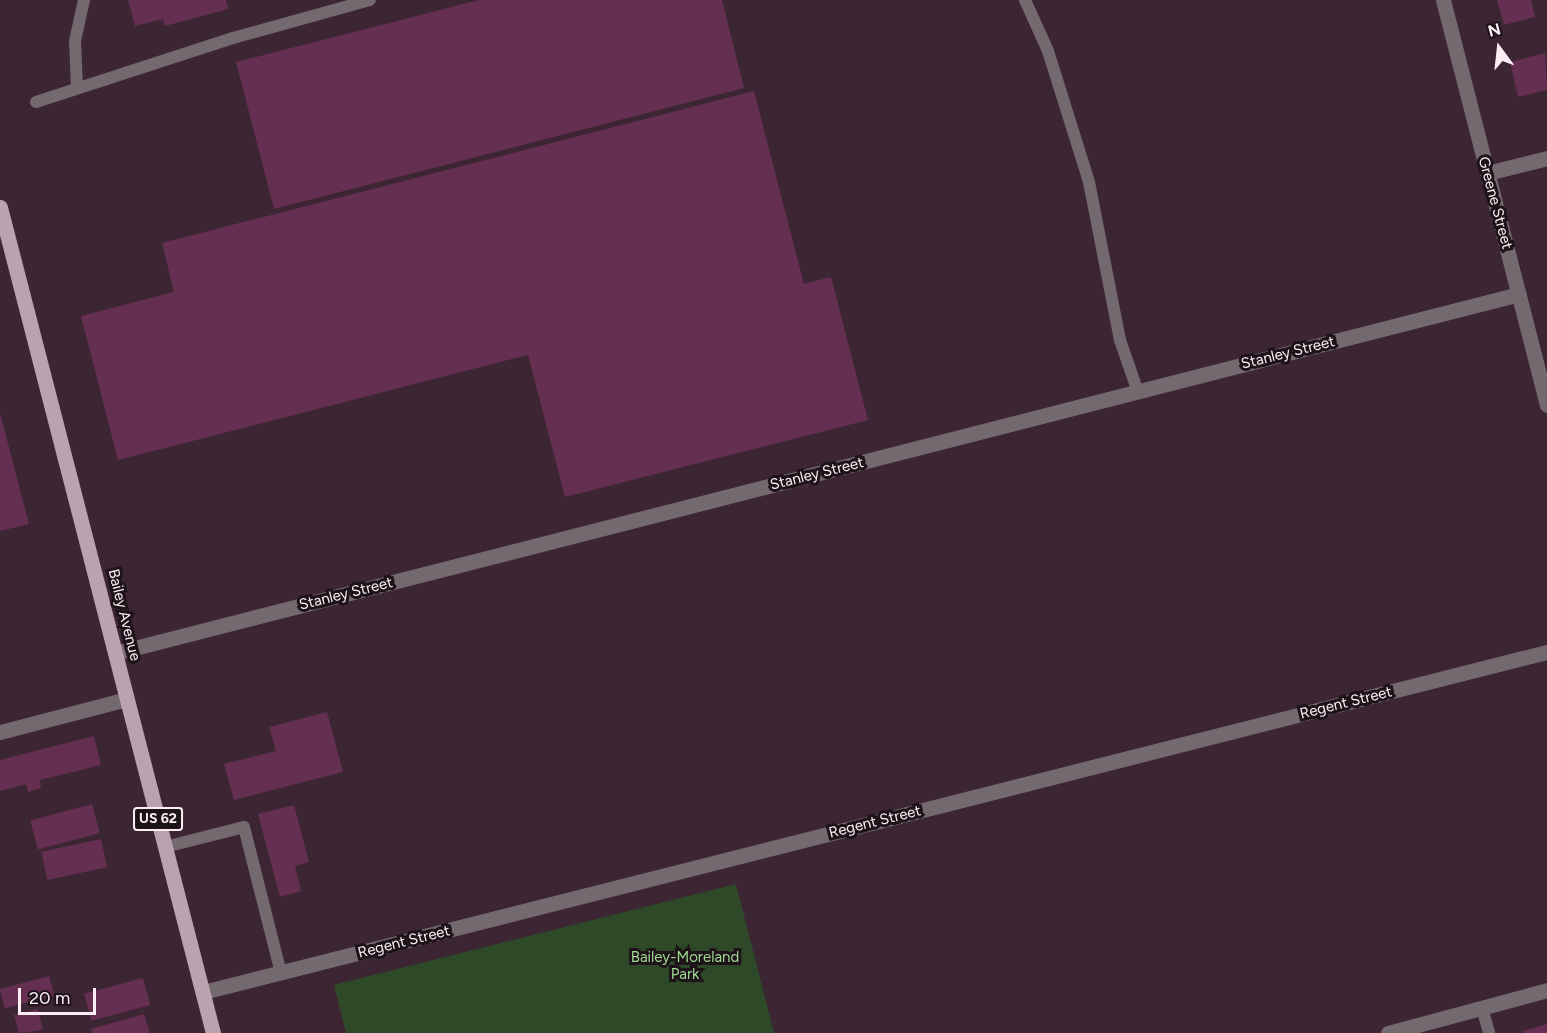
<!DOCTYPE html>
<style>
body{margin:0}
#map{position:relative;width:1547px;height:1033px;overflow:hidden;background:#3d2633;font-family:Figtree,sans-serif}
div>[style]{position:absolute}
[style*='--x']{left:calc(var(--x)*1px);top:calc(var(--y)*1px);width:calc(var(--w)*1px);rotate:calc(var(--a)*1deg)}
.green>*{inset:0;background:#2e4928}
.building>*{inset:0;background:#642f50;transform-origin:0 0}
.lane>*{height:12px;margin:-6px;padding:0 6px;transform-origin:6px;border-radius:6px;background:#74696f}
.street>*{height:15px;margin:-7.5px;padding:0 7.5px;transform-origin:7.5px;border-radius:7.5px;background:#74696f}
.primary>*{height:15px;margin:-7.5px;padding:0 7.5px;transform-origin:7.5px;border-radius:7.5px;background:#baa2af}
span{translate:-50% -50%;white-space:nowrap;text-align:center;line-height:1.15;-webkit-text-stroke:6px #1d1319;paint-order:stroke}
.shield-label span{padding:2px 4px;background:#1d1319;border:2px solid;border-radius:4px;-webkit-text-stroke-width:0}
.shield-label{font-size:14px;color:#fdedf5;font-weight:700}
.street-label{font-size:15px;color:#fdedf5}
.park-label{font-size:15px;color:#9edb91}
.north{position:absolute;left:1469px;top:18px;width:60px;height:60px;-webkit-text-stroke:4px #1d1319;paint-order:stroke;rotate:345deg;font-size:16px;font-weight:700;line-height:24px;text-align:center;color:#fdedf5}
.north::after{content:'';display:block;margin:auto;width:21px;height:27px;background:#fdedf5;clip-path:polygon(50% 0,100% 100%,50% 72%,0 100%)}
.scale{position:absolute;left:18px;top:988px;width:78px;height:27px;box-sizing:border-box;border:3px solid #fdedf5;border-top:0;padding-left:8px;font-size:18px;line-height:21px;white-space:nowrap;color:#fdedf5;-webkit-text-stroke:4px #1d1319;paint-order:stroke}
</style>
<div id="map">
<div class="green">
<i style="clip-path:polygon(736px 884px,774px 1033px,346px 1033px,334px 985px)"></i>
</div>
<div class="building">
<i style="clip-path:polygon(128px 0,226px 0,228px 9px,165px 26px,163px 19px,135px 26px)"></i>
<i style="clip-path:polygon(479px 0,722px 0,744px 88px,274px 209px,236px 62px)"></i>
<i style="clip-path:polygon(1497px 0,1531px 0,1535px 17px,1504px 25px)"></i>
<i style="clip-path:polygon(1545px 53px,1547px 90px,1518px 97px,1510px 62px)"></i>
<i style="clip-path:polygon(754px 91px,804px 284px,831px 277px,868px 420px,565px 497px,528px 355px,118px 460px,81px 316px,174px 292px,162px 243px)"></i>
<i style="clip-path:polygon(0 413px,29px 524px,0 531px)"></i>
<i style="clip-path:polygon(327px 712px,343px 772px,234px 800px,224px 764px,276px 751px,269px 727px)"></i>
<i style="clip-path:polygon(94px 736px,101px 765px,40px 780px,41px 788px,28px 792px,26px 784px,0 791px,0 760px)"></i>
<i style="left:92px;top:804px;width:30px;height:64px;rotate:75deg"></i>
<i style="clip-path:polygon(294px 805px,309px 862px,295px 866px,301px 891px,280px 897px,258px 814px)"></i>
<i style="left:101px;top:839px;width:29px;height:61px;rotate:78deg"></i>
<i style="left:49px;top:976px;width:20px;height:51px;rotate:75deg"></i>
<i style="left:143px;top:978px;width:28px;height:61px;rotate:75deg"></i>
<i style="clip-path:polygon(38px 1009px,43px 1030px,19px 1033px,14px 1015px)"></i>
<i style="clip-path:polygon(144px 1014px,150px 1033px,92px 1033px,91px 1029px)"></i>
<i style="clip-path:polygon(1547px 1024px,1547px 1033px,1523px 1033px,1523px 1031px)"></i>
</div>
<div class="lane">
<i style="--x:1025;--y:0;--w:56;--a:65.7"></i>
<i style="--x:1048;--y:51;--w:137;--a:72.6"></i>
<i style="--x:1089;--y:182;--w:161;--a:78.9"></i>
<i style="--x:1120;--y:340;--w:55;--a:70.9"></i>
<i style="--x:77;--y:88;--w:47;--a:-92.4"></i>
<i style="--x:75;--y:41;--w:42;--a:-77.6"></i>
<i style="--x:36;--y:102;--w:207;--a:-18"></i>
<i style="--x:233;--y:38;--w:142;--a:-15.5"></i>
<i style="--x:165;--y:847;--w:81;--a:-14.2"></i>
<i style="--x:244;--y:827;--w:151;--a:75.8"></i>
<i style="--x:1482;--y:1008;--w:26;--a:74"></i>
</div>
<div class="street">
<i style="--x:1443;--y:0;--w:418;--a:75.6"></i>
<i style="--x:1487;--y:173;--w:62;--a:-14"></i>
<i style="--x:115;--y:653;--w:1449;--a:-14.34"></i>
<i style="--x:0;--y:732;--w:131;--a:-14.6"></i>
<i style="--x:203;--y:992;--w:1386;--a:-14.2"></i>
<i style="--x:1388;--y:1033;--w:165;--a:-15.1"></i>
</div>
<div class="primary">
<i style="--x:0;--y:207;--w:853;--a:75.54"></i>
</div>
<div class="shield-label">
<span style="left:158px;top:819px">US 62</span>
</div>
<div class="street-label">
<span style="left:1495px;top:203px;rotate:75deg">Greene Street</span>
<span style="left:1288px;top:353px;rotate:-14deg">Stanley Street</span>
<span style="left:817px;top:474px;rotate:-14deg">Stanley Street</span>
<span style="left:346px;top:594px;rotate:-14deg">Stanley Street</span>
<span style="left:124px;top:615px;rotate:76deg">Bailey Avenue</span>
<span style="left:1346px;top:703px;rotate:-14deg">Regent Street</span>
<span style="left:875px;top:822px;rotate:-14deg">Regent Street</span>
<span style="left:404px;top:942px;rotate:-14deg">Regent Street</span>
</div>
<div class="park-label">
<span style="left:685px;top:966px">Bailey-Moreland<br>Park</span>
</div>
<div class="north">N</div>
<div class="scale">20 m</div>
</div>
